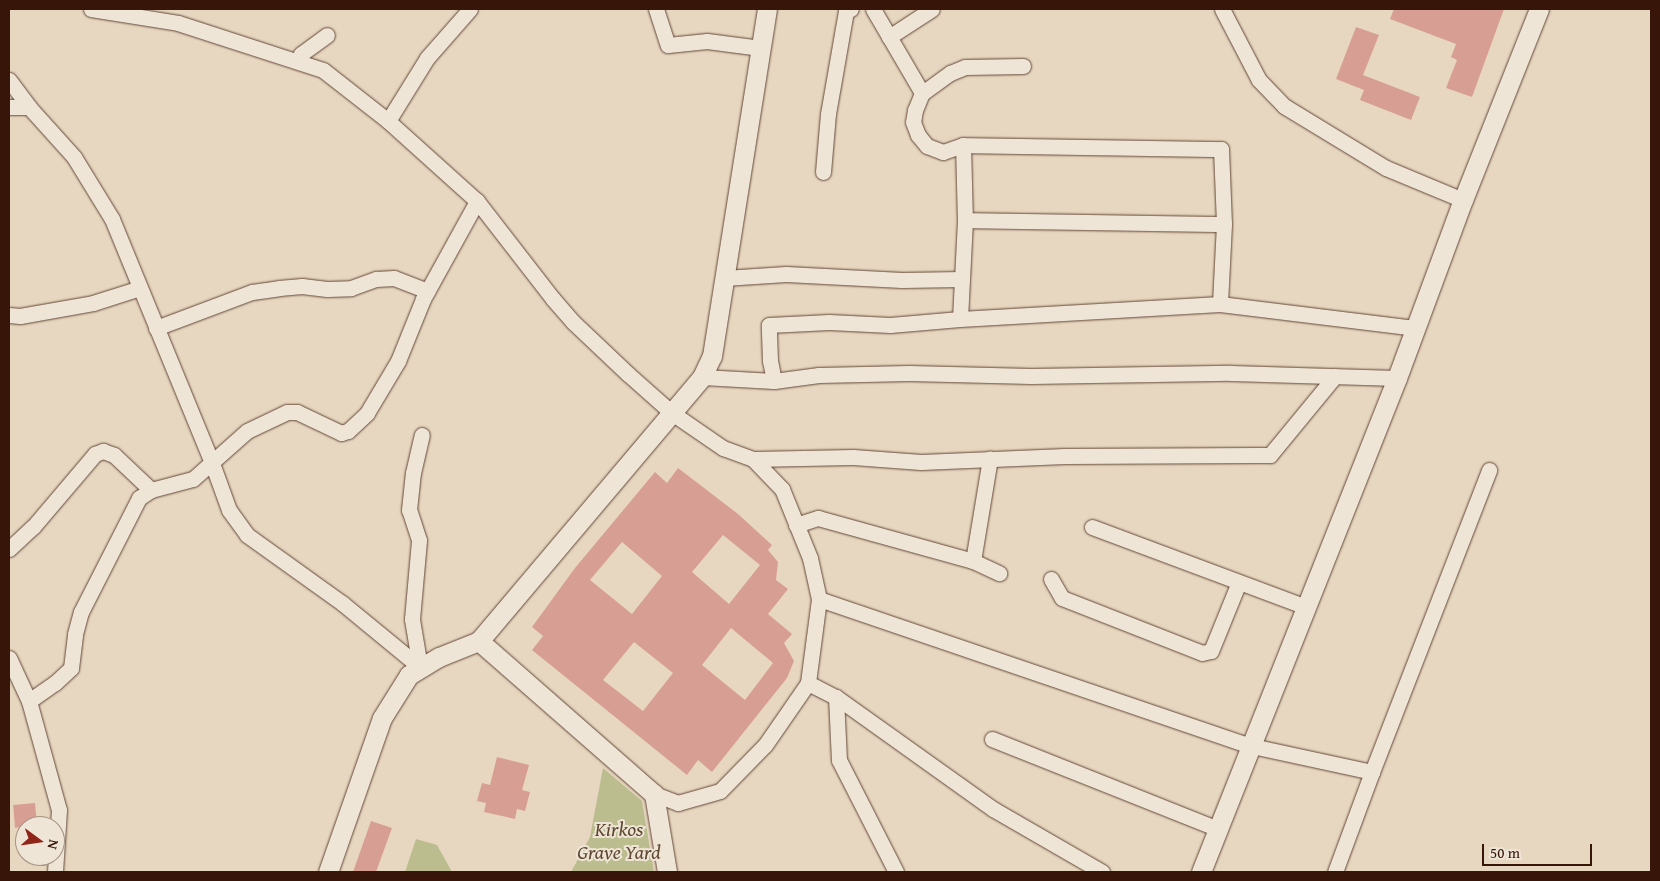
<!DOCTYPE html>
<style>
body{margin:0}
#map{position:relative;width:1660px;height:881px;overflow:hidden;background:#e7d7c0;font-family:"Gentium Book Plus",serif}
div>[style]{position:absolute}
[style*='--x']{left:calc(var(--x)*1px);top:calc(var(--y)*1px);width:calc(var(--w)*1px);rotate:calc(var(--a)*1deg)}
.green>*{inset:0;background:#bbbd8e}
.building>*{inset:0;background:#d79f93;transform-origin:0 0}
.roads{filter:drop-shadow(0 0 1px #634637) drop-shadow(0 0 1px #634637)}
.minor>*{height:15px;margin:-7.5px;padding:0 7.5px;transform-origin:7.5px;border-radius:7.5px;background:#efe5d6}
.tertiary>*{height:19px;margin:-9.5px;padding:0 9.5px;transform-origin:9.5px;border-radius:9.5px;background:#efe5d6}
span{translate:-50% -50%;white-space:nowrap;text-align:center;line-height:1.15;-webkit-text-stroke:4px #efe5d6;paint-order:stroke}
.park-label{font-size:20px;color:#5f4831;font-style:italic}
.frame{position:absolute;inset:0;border:10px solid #371609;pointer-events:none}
.north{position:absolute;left:15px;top:816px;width:50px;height:50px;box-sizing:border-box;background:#efe5d6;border:1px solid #a59284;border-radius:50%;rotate:104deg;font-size:14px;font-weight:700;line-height:20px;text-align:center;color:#371609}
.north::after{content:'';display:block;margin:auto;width:18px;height:22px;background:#8f2418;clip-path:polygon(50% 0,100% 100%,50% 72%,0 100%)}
.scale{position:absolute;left:1482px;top:844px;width:110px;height:22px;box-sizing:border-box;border:2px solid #371609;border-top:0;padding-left:6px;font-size:15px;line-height:18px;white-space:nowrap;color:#371609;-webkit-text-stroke:4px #efe5d6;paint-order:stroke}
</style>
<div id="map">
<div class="green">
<i style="clip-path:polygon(603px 768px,642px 801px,654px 872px,571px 872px,590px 837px)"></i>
<i style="clip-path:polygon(416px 839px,437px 845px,452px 872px,405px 872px)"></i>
</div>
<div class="building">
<i style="clip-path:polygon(1394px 9px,1504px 9px,1472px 97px,1446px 88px,1457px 60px,1451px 57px,1456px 44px,1390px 19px)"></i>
<i style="clip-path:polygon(1356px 27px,1379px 35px,1363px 75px,1420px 97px,1411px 120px,1360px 100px,1364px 90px,1336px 79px)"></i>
<i style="clip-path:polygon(evenodd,678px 468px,738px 514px,772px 545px,768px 550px,778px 562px,776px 580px,788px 589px,768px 614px,792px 634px,784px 643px,794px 661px,787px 678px,712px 772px,698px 760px,687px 775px,532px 650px,543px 636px,532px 627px,575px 568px,655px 472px,667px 483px,678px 468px,723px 535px,760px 565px,729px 604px,692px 572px,723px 535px,678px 468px,622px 542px,662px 576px,632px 614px,590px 580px,622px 542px,678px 468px,731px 628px,773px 663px,745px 700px,702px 665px,731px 628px,678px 468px,634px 642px,673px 673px,643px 711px,603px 680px,634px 642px)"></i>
<i style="clip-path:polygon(497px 757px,529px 765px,522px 790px,530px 792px,525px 811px,517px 809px,515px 819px,484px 812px,486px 803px,477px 801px,482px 783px,490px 785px)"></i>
<i style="left:35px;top:803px;width:23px;height:22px;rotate:85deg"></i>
<i style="clip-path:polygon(371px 821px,392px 828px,376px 872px,353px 872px)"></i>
</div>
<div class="roads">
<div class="minor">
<i style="--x:91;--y:9;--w:88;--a:9.1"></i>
<i style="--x:178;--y:23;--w:152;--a:18"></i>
<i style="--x:323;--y:70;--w:83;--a:38.1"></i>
<i style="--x:388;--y:121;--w:120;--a:42"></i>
<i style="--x:477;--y:201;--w:124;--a:52.2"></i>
<i style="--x:553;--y:299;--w:30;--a:49"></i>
<i style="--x:573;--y:322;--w:76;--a:43.4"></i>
<i style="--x:628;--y:374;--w:59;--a:41.6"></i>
<i style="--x:672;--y:413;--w:62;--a:34.5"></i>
<i style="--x:723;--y:448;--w:32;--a:20"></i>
<i style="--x:753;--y:459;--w:42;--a:46"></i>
<i style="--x:782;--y:489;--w:74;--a:67.9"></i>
<i style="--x:810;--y:558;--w:42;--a:77.6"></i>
<i style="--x:819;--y:599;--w:85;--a:97.5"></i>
<i style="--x:808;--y:683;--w:75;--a:124.7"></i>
<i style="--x:765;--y:745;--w:64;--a:134.4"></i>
<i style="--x:720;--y:791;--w:44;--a:164.1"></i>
<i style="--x:678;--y:803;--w:26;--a:-159"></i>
<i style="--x:656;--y:9;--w:38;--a:72"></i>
<i style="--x:668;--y:45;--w:39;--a:-6"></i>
<i style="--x:707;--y:41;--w:54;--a:7.4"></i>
<i style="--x:873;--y:9;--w:97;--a:59.7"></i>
<i style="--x:1222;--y:9;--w:80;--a:62.5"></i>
<i style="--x:1259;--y:80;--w:36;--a:46"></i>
<i style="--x:1284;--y:106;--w:119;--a:31.3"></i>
<i style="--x:1386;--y:168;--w:83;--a:22.6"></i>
<i style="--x:889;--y:37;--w:51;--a:-33.1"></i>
<i style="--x:299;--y:62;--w:8;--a:-76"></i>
<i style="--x:301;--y:54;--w:32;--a:-36"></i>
<i style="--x:1023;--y:66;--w:58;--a:179"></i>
<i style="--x:965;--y:67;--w:16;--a:158"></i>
<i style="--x:950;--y:73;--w:34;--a:144"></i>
<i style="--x:922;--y:93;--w:18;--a:112"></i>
<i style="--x:915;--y:110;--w:12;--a:99"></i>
<i style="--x:913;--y:122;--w:14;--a:69"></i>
<i style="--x:918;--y:135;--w:14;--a:51"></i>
<i style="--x:927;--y:146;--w:17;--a:21"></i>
<i style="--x:943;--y:152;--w:21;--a:-19"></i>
<i style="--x:963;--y:145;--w:258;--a:0.9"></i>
<i style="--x:1221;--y:149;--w:75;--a:87.7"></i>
<i style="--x:1224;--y:224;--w:80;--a:92.9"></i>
<i style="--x:9;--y:80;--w:34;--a:53"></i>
<i style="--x:29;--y:107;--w:67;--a:48"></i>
<i style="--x:74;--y:157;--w:73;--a:58.5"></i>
<i style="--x:112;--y:219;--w:264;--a:67.7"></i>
<i style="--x:212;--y:463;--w:50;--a:70.1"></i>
<i style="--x:229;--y:510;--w:31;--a:54"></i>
<i style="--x:247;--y:535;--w:117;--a:35.6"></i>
<i style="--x:342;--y:603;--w:101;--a:39.4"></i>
<i style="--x:9;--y:107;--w:20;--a:0"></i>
<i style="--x:388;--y:121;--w:74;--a:-58.2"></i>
<i style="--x:427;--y:58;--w:65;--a:-48.7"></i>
<i style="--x:963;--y:145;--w:75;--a:88.5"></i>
<i style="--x:965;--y:220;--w:99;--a:92.9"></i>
<i style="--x:960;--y:319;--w:260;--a:-3.3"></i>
<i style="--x:1220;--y:304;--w:196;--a:7"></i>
<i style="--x:823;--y:172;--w:58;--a:-85.1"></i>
<i style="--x:828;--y:114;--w:105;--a:-80.1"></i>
<i style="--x:846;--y:11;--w:5;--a:-22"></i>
<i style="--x:965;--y:220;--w:259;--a:0.9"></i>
<i style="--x:724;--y:278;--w:62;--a:-3.7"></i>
<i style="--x:786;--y:274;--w:116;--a:3"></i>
<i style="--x:902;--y:280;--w:60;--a:-1"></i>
<i style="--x:9;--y:315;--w:11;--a:5"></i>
<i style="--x:20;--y:316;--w:74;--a:-10.1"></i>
<i style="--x:93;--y:303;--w:49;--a:-17.7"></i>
<i style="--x:156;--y:328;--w:103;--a:-20.6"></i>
<i style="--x:252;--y:292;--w:27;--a:-8"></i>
<i style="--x:279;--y:288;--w:23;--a:-5"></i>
<i style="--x:302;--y:286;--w:25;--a:7"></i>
<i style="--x:327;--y:289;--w:24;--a:-2"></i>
<i style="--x:351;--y:288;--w:27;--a:-20"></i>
<i style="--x:376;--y:279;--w:18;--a:-3"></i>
<i style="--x:394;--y:278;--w:36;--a:21"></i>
<i style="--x:702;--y:377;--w:72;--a:3.2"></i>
<i style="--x:774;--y:381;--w:20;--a:-101"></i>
<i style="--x:770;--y:361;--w:36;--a:-92"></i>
<i style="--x:769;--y:325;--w:60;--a:-2.9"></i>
<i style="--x:829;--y:322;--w:61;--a:2.8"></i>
<i style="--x:890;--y:325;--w:70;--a:-4.9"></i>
<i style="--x:774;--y:381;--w:45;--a:-7.6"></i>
<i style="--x:819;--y:375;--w:90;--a:-1.3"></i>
<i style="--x:909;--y:373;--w:122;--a:1.4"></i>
<i style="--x:1031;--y:376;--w:200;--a:-0.9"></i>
<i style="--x:1231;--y:373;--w:166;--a:1.7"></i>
<i style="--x:753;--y:459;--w:100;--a:-1.1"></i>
<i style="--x:853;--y:457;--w:68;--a:4.2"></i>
<i style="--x:921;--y:462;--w:144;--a:-2.4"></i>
<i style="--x:1065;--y:456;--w:205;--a:-0.3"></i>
<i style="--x:1270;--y:455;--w:102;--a:-50.6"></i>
<i style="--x:796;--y:525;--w:23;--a:-18"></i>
<i style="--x:818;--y:518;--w:161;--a:15.5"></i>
<i style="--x:973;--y:561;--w:29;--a:25"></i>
<i style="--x:1092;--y:527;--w:228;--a:20.5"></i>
<i style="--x:9;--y:549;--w:33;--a:-43"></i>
<i style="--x:33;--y:527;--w:96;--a:-49.7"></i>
<i style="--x:95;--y:454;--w:9;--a:-21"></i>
<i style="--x:103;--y:451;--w:12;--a:20"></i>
<i style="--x:114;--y:455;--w:51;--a:43.4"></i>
<i style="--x:973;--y:561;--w:104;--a:-80.6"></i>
<i style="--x:1051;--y:579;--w:22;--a:60"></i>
<i style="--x:1062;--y:598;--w:150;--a:21.4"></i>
<i style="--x:1202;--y:653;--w:9;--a:-13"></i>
<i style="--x:1211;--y:651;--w:74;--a:-67.9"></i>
<i style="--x:819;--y:599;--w:457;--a:18.8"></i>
<i style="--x:1252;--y:746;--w:123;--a:12.2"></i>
<i style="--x:9;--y:658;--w:47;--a:65.1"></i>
<i style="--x:29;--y:701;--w:113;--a:74.6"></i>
<i style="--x:59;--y:810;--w:62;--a:93.7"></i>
<i style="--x:420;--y:667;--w:49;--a:-99.5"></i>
<i style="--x:412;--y:619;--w:79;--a:-84.9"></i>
<i style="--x:419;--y:540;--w:32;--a:-108"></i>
<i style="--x:409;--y:510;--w:37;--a:-84"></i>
<i style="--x:413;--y:473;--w:39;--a:-77"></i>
<i style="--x:808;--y:683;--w:31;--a:27"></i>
<i style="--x:836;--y:697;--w:63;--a:87.3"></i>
<i style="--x:839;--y:760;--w:126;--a:63"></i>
<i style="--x:836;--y:697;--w:193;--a:35.5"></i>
<i style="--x:993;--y:809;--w:126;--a:30"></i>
<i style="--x:29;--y:701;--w:32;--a:-35"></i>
<i style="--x:55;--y:683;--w:22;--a:-43"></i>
<i style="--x:71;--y:668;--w:34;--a:-83"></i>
<i style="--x:75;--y:634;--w:23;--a:-75"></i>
<i style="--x:81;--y:612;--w:128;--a:-63"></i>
<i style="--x:139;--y:498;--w:14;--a:-34"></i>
<i style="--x:151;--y:490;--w:43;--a:-14.7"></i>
<i style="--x:193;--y:479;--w:72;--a:-41.6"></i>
<i style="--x:247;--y:431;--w:44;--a:-25.4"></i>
<i style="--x:287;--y:412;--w:10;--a:0"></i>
<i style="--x:297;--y:412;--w:49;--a:25.5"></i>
<i style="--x:341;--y:433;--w:7;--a:-16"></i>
<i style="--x:348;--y:431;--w:26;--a:-43"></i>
<i style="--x:367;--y:413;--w:61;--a:-59.2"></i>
<i style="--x:398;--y:361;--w:67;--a:-68"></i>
<i style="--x:423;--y:299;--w:112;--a:-61.1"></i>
<i style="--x:992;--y:739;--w:243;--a:21.7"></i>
<i style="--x:1335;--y:872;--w:107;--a:-69.7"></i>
<i style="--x:1372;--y:772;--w:324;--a:-68.8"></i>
</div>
<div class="tertiary">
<i style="--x:479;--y:641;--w:232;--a:41.2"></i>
<i style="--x:654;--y:794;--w:79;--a:80.5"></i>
<i style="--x:328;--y:872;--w:163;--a:-70.7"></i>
<i style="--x:382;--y:718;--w:51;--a:-57.9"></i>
<i style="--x:409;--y:675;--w:35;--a:-31"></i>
<i style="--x:439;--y:657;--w:43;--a:-21.8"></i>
<i style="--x:479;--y:641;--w:346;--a:-49.8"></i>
<i style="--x:702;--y:377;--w:23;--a:-65"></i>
<i style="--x:712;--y:356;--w:351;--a:-81"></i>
<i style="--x:1201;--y:872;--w:531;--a:-68.36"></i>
<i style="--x:1397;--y:378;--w:190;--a:-69.7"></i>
<i style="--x:1463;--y:200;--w:206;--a:-68.3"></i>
</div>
</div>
<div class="park-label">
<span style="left:619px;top:840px">Kirkos<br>Grave Yard</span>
</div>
<div class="frame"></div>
<div class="north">N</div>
<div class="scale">50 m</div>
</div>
